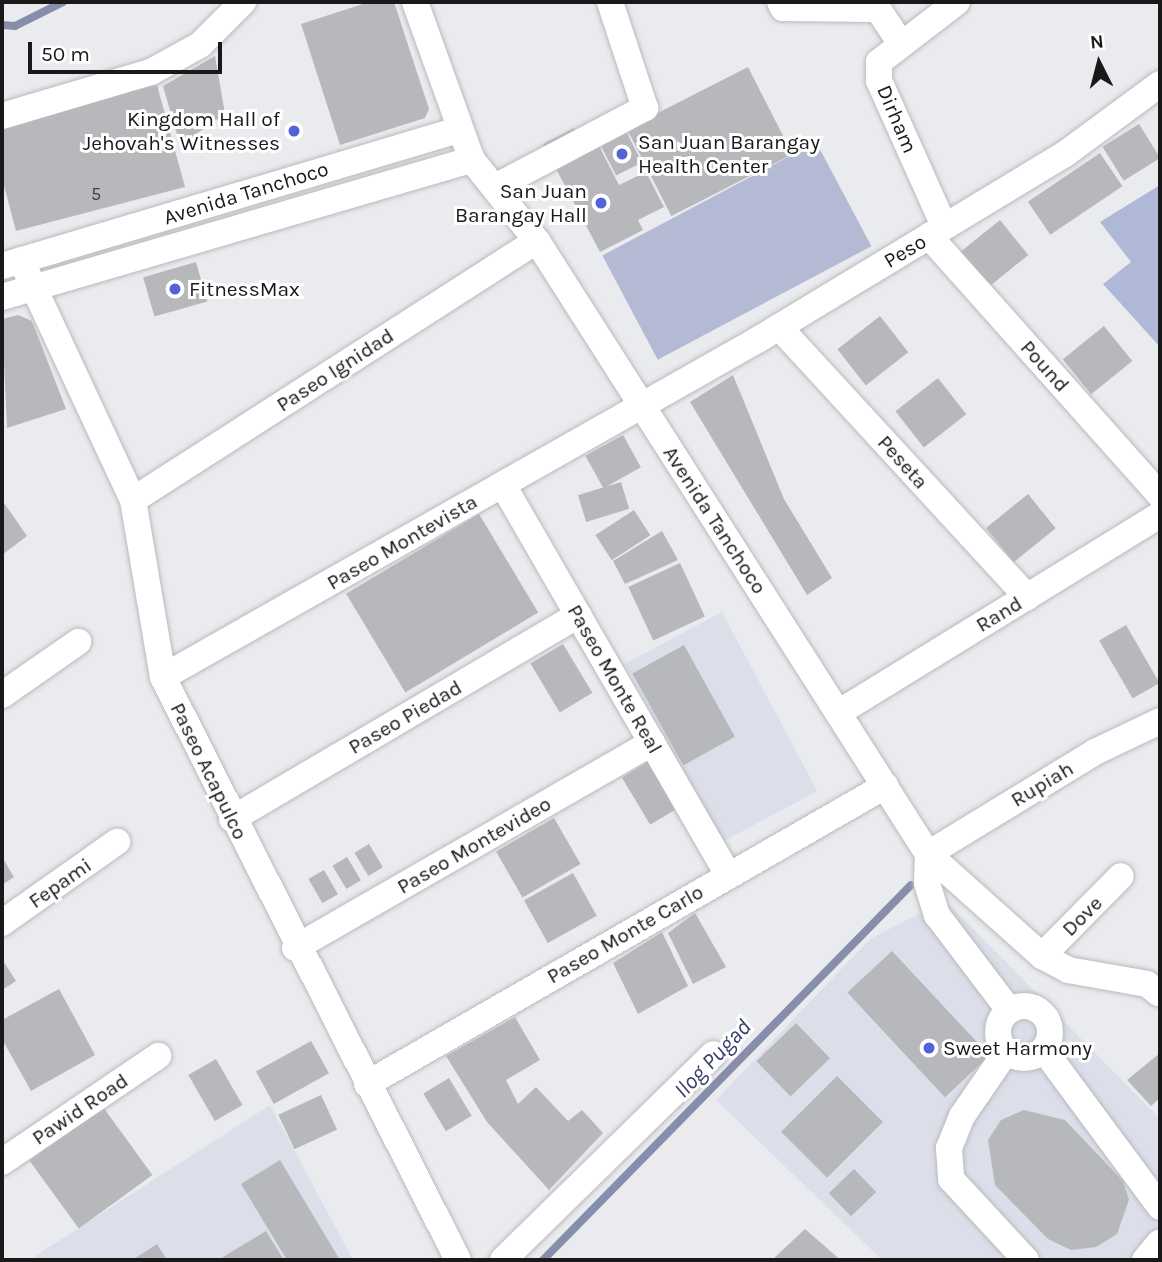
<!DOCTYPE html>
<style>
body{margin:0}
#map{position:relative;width:1162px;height:1262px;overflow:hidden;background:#eaebef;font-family:Karla,sans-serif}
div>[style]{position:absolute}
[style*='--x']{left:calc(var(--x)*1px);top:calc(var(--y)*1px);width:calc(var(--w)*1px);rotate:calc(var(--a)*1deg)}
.built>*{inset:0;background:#dcdfea;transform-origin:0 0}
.green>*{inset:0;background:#b4bad4;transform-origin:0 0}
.forest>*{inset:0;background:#b0b8d7}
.stream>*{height:8px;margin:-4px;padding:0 4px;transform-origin:4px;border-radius:4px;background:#868eab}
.building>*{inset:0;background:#b7b8bc;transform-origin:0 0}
.roads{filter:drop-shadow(0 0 2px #b9babe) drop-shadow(0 0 2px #b9babe)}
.minor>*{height:26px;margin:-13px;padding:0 13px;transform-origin:13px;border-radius:13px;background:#fff}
.minor>.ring{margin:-13px;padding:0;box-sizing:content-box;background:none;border:26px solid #fff;border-radius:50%}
.dots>*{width:19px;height:19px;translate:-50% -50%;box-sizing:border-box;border:4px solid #fff;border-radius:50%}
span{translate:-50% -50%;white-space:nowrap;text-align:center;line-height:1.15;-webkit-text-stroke:6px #fff;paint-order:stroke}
.number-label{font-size:18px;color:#404142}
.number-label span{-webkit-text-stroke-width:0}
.poi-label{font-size:21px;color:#19191a}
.right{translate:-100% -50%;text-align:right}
.left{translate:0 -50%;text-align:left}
.street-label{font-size:21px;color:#19191a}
.water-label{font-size:23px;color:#37406b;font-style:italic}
.frame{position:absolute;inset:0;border:4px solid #19191a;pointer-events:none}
.north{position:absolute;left:1064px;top:28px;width:70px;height:70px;-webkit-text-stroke:5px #fff;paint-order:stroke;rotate:354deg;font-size:19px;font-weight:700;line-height:28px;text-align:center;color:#19191a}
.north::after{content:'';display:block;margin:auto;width:24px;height:32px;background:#19191a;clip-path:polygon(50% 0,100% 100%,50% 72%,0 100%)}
.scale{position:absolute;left:28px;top:42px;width:194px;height:32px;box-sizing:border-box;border:4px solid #19191a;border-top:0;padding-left:9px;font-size:21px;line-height:24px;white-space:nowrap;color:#19191a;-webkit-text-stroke:5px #fff;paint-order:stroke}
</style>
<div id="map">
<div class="built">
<i style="left:722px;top:612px;width:203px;height:110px;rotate:62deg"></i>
<i style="clip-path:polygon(945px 900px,1160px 1119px,1160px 1260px,882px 1260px,716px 1100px,870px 939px)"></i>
<i style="clip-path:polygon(270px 1105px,353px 1260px,29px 1260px)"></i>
</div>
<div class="green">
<i style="left:816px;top:142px;width:118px;height:242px;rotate:62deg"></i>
</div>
<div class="forest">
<i style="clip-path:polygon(1160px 185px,1160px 347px,1103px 284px,1131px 262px,1100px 222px)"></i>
</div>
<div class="stream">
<i style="--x:2;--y:25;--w:13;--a:4"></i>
<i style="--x:15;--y:26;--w:54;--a:-26.6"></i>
<i style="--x:543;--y:1260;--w:525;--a:-45.54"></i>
</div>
<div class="building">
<i style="clip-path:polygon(369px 2px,394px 2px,429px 109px,425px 118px,340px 145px,301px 24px)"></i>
<i style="clip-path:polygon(215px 56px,225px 114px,180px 145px,163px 86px)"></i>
<i style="left:748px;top:67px;width:98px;height:136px;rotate:63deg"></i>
<i style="clip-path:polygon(157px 85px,185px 187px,16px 231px,2px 178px,2px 124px)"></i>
<i style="left:1139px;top:124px;width:40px;height:43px;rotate:58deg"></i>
<i style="clip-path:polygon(574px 128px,583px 147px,596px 140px,619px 185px,646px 172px,664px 207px,638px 220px,643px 230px,600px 252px,543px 144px)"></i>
<i style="left:627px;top:133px;width:33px;height:29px;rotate:63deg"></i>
<i style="left:1100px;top:153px;width:40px;height:87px;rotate:56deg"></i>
<i style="left:1000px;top:220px;width:45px;height:53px;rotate:51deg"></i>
<i style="left:196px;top:262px;width:41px;height:55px;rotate:74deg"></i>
<i style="clip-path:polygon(18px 315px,32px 321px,66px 409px,7px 428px,2px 319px)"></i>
<i style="left:880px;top:316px;width:46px;height:54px;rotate:52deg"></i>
<i style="left:1104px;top:326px;width:45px;height:53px;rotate:51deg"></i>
<i style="clip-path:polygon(733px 375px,784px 499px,832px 578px,807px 595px,690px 402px)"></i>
<i style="left:938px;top:378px;width:46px;height:54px;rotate:52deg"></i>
<i style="left:623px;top:435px;width:37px;height:43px;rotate:61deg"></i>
<i style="left:621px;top:482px;width:28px;height:45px;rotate:73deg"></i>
<i style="left:1028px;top:494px;width:44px;height:54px;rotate:51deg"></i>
<i style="clip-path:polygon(2px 500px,27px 536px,2px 555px)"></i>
<i style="left:634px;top:510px;width:30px;height:46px;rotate:57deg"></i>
<i style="left:479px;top:514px;width:115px;height:155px;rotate:59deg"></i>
<i style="clip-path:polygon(662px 531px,678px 560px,625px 584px,613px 561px)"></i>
<i style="left:680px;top:563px;width:59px;height:57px;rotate:65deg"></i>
<i style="left:1126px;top:625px;width:67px;height:31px;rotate:60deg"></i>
<i style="left:563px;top:644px;width:57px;height:38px;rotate:59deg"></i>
<i style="left:684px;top:645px;width:105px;height:59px;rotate:61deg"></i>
<i style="left:651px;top:760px;width:55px;height:34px;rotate:59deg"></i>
<i style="left:554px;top:818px;width:53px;height:67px;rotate:60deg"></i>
<i style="left:369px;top:844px;width:27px;height:17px;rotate:59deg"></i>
<i style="clip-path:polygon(2px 857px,14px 877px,2px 885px)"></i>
<i style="left:347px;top:857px;width:27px;height:17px;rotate:59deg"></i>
<i style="left:324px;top:870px;width:28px;height:18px;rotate:60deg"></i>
<i style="left:573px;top:873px;width:49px;height:56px;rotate:61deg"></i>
<i style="clip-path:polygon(695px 913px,726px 967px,693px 984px,668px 933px)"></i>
<i style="clip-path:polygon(662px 932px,688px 986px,638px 1014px,613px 963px)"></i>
<i style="left:892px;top:951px;width:143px;height:61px;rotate:47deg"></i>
<i style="clip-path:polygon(2px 959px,16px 981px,2px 990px)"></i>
<i style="clip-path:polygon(59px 989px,95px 1055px,31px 1091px,2px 1039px,2px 1020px)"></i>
<i style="clip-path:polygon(515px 1017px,540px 1060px,506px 1080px,518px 1104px,536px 1087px,568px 1121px,582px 1110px,603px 1133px,549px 1190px,487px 1122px,446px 1056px)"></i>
<i style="left:796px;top:1023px;width:49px;height:55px;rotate:46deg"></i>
<i style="left:311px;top:1041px;width:37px;height:63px;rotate:61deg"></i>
<i style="clip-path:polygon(1160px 1053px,1160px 1098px,1151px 1106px,1127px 1080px)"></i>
<i style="left:216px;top:1059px;width:53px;height:32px;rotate:60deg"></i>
<i style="left:837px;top:1076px;width:65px;height:79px;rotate:45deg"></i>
<i style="left:449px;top:1078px;width:44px;height:30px;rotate:59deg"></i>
<i style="left:321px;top:1095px;width:38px;height:47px;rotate:65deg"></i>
<i style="left:103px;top:1107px;width:84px;height:91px;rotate:54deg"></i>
<i style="clip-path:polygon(1024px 1110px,1065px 1120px,1123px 1181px,1129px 1200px,1117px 1234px,1096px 1247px,1071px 1250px,1048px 1239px,995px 1185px,988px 1140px,1001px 1120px)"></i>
<i style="clip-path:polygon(280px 1160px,340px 1260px,287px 1260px,241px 1184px)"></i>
<i style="left:854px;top:1169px;width:32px;height:35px;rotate:46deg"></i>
<i style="clip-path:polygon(805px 1229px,836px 1256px,840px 1260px,772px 1260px)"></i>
<i style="clip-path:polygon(266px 1231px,284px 1260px,218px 1260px)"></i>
<i style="clip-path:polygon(157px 1244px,167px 1260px,132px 1260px)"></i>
</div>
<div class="roads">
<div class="minor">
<i style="--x:415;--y:2;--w:168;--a:70.2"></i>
<i style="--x:472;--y:160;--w:104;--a:51.3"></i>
<i style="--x:537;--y:241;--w:727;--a:57.47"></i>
<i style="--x:928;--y:854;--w:153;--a:41.8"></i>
<i style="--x:1042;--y:956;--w:30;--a:28"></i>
<i style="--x:1068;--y:970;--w:80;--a:10"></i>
<i style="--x:1147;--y:984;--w:16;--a:38"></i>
<i style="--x:780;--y:2;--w:7;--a:63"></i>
<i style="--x:783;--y:8;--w:95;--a:0.6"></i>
<i style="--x:878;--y:9;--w:42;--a:56.7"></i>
<i style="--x:2;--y:116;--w:155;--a:-16.5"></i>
<i style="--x:151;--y:72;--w:56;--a:-28.9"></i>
<i style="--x:200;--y:45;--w:61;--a:-45"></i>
<i style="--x:495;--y:187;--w:170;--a:-27.8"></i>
<i style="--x:645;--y:108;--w:112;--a:-108.3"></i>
<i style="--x:944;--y:226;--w:159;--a:-114.1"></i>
<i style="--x:879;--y:81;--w:19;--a:-90"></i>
<i style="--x:879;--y:62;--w:98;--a:-37.6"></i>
<i style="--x:929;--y:236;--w:347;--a:48.3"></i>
<i style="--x:21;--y:260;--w:265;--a:65"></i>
<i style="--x:133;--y:500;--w:180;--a:80.4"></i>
<i style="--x:163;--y:677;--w:653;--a:63.16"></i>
<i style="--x:2;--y:266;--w:476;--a:-16.6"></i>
<i style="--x:2;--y:297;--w:490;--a:-16.3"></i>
<i style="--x:779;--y:327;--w:367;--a:47.4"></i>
<i style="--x:503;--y:485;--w:449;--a:60"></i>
<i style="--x:133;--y:500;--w:480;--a:-32.7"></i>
<i style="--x:163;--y:677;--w:687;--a:-29.55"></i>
<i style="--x:761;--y:338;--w:355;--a:-31.2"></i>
<i style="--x:1065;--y:154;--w:118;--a:-36.4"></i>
<i style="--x:2;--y:695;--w:93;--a:-34.9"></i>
<i style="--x:838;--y:713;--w:378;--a:-31.6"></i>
<i style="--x:232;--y:819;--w:402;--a:-30.5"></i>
<i style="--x:928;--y:854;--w:196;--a:-31.4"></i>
<i style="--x:1095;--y:752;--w:72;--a:-25.5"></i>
<i style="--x:928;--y:854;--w:29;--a:92"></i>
<i style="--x:927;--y:883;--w:34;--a:73"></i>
<i style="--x:937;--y:915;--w:119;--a:52.8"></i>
<i style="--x:2;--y:923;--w:141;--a:-35.2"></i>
<i style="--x:295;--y:948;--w:412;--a:-29.9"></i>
<i style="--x:1042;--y:956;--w:112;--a:-45.4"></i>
<i class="ring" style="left:998px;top:1006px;width:26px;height:26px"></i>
<i style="--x:1044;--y:1050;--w:195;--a:53.5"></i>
<i style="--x:1006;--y:1052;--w:78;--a:124.5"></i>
<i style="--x:962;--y:1116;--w:35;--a:112"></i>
<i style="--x:949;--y:1148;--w:31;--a:86"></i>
<i style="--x:951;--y:1179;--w:110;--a:47.2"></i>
<i style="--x:367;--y:1084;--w:598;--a:-29.91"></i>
<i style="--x:2;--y:1162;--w:189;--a:-34.2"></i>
<i style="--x:503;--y:1260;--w:294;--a:-44.4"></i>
<i style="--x:1145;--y:1260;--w:23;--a:-50"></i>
</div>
</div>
<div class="dots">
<i style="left:294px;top:131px;background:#5362d8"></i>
<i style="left:622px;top:154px;background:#5362d8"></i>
<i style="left:601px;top:203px;background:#5362d8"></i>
<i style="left:175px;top:289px;background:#5362d8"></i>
<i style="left:929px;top:1048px;background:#5362d8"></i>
</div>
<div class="number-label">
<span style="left:96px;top:194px">5</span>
</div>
<div class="poi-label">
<span class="right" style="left:280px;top:131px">Kingdom Hall of<br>Jehovah's Witnesses</span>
<span class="left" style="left:638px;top:154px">San Juan Barangay<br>Health Center</span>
<span class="right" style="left:587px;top:203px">San Juan<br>Barangay Hall</span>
<span class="left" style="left:189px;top:289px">FitnessMax</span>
<span class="left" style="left:943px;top:1048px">Sweet Harmony</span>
</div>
<div class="street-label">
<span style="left:897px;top:119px;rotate:67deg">Dirham</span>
<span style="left:246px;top:193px;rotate:-17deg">Avenida Tanchoco</span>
<span style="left:905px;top:251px;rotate:-31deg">Peso</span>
<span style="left:1045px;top:366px;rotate:48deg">Pound</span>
<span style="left:335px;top:370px;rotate:-33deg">Paseo Ignidad</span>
<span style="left:903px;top:462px;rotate:48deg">Peseta</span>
<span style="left:715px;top:520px;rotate:57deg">Avenida Tanchoco</span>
<span style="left:402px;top:542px;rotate:-30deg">Paseo Montevista</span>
<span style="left:999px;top:614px;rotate:-31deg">Rand</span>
<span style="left:615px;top:679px;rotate:60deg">Paseo Monte Real</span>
<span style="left:405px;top:717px;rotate:-30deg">Paseo Piedad</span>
<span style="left:209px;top:771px;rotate:64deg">Paseo Acapulco</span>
<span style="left:1042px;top:784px;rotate:-31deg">Rupiah</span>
<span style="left:474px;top:845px;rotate:-30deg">Paseo Montevideo</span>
<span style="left:60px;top:883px;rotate:-35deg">Fepami</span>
<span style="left:1082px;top:916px;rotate:-45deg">Dove</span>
<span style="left:625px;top:934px;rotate:-30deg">Paseo Monte Carlo</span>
<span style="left:80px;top:1109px;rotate:-34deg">Pawid Road</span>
</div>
<div class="water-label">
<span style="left:713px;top:1059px;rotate:-46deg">Ilog Pugad</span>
</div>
<div class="frame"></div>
<div class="north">N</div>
<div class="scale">50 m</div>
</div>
